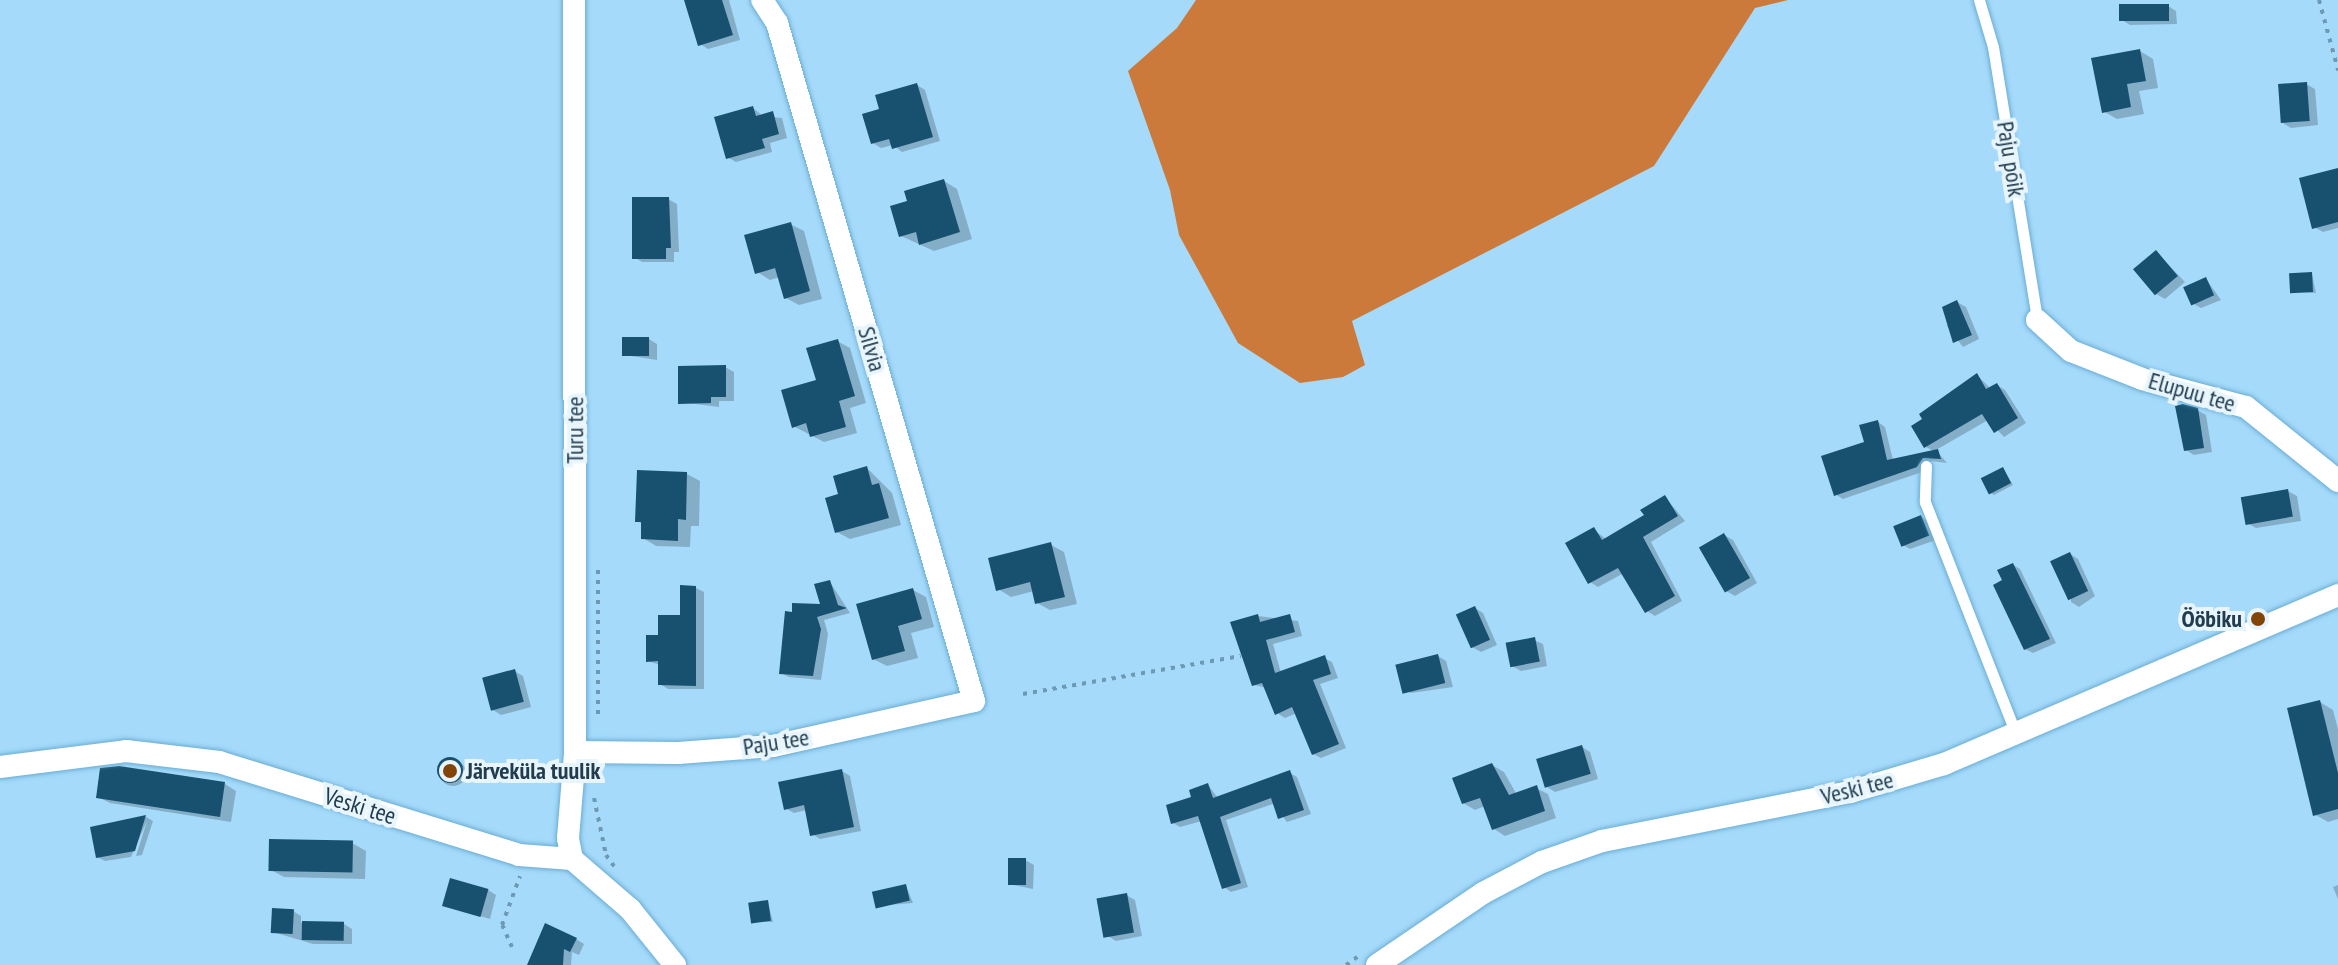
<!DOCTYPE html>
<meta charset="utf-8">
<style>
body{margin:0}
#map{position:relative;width:2338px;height:965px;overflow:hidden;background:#a5dafa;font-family:"PT Sans Narrow",sans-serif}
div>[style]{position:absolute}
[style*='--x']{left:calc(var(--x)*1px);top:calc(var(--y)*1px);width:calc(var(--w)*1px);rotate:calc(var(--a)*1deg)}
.forest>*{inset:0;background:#cb7a3c}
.shadow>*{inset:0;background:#0003}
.round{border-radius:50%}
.building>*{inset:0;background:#18516f;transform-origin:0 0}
.path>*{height:4px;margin-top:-2px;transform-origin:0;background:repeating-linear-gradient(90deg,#6e99b3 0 4px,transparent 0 10px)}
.roads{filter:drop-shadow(0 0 2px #6aadd4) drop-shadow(0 0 2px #6aadd4)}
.service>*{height:11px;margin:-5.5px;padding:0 5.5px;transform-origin:5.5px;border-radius:5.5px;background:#fff}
.minor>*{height:22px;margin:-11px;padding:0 11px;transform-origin:11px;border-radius:11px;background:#fff}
.dots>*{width:22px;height:22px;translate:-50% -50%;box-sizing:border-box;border:4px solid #e8f5fd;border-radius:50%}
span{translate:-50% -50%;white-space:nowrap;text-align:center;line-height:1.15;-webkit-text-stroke:8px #e8f5fd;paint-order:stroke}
.street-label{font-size:24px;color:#203c4d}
.poi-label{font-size:24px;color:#203c4d;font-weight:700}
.right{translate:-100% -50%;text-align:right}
.left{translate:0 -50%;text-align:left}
</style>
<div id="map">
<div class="forest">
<i style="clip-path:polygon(1196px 0,1788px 0,1755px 8px,1654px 166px,1352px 321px,1365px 365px,1343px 377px,1300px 383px,1238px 343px,1179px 235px,1170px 190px,1128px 71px,1177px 28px)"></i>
</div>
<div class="shadow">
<i style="clip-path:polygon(686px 0,729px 0,740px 40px,708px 49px,700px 44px)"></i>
<i style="clip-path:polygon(2168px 6px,2176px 11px,2177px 24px,2130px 25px,2122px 20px)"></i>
<i style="clip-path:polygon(2140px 51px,2153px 59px,2158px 88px,2139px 91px,2144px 114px,2117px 119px,2103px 111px)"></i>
<i style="clip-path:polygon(2306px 84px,2315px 89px,2318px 125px,2291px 128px,2283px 123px)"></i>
<i style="clip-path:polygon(917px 85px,925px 90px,940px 141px,902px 152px,893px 145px,881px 148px,873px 143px,882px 110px)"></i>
<i style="clip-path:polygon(753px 108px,763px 116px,782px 118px,787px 138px,770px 143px,772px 152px,736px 162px,727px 157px)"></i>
<i style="clip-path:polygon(2338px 171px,2338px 228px,2323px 232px,2314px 227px)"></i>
<i style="clip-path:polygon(944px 181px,957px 189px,972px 239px,934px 251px,901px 236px,909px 202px)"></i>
<i style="clip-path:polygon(668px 199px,677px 204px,679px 252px,674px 252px,674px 262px,642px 262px,634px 257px)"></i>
<i style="clip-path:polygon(790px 224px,804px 231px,822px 299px,799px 305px,786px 298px,780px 277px,770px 280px,757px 272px)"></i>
<i style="clip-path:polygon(2157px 253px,2185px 282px,2165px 299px,2156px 294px)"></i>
<i style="clip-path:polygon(2312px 274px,2316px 293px,2292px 292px)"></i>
<i style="clip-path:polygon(2206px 279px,2221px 300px,2201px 308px,2192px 303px)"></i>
<i style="clip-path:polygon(1957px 302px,1966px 307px,1979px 339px,1963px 347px,1947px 326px)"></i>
<i style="clip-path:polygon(649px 339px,657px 344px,657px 360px,624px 355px)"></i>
<i style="clip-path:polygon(837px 341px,850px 348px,866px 403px,850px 408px,857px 433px,824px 442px,793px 426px)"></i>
<i style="clip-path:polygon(725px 367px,734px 372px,734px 401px,719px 401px,719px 407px,680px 402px)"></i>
<i style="clip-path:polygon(1977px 375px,1991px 389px,1997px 385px,2005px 390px,2026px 423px,2004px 437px,1988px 420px,1936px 450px,1947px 463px,1931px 461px,1925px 471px,1843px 499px,1835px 494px,1878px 422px,1885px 427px,1893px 460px,1935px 452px,1926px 447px)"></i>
<i style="clip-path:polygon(2197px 410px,2206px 415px,2212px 452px,2194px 455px,2186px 450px)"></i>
<i style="clip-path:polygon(867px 468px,892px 493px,901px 525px,850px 539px,837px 532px,841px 496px)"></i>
<i style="clip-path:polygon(2003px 469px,2013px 485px,1994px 495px,1991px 493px)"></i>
<i style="clip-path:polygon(687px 474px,700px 481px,699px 526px,691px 526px,690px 547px,656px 546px,643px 538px,643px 524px,637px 521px)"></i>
<i style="clip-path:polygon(2288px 491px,2297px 496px,2301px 521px,2256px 528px,2247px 523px)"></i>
<i style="clip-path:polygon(1665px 497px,1685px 521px,1651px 542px,1682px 601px,1655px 616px,1647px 611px,1624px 573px,1598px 587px,1590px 582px,1594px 530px,1606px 539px,1646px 516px)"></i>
<i style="clip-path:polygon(1921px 517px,1929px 522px,1936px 540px,1910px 549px,1901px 544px)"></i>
<i style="clip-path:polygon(1724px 535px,1733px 540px,1757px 583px,1735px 596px,1726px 591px)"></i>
<i style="clip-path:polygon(1051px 545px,1064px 552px,1077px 604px,1050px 610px,1037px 603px,1034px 591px,1011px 597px,998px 589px)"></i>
<i style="clip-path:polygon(2070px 554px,2078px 559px,2095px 596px,2079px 607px,2071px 602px)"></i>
<i style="clip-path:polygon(2013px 565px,2020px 569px,2056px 643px,2033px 653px,2025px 649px,2005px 581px)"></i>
<i style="clip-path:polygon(830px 582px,850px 613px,824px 620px,828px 634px,821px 680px,789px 677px,781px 673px,822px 606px)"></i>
<i style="clip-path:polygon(696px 588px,704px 592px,704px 689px,668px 689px,660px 684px,660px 665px,648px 661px,660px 637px,682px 617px)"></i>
<i style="clip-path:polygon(913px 590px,926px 597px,934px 627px,911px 633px,918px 658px,887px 666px,873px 659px)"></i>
<i style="clip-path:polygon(1475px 608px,1483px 613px,1497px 645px,1481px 652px,1472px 647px)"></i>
<i style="clip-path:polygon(1258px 616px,1298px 621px,1302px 636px,1273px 644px,1281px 673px,1324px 658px,1332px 662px,1338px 678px,1320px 684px,1346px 748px,1321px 758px,1313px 754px,1297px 713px,1285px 718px,1277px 713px,1267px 688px,1254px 685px)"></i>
<i style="clip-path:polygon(1534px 640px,1543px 644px,1547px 666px,1521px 671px,1512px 666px)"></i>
<i style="clip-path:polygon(1438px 656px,1446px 661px,1453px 687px,1411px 693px,1402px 688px)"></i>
<i style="clip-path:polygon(514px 671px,523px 676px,531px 707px,501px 715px,493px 710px)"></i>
<i style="clip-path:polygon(2320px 702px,2333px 710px,2338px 729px,2338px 819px,2328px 822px,2314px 814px)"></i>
<i style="clip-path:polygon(1582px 747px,1590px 752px,1598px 779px,1555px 792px,1547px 787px)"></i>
<i class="round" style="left:440px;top:760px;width:26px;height:26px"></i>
<i style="clip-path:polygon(1492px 765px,1504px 772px,1517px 795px,1536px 788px,1548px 794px,1556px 818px,1505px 836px,1494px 829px,1485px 806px,1475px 810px,1463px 803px)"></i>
<i style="clip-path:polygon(842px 771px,850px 776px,861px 831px,820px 839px,812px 834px,807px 810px,794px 813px,785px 808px)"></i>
<i style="clip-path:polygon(1290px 773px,1297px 777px,1311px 814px,1287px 822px,1273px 804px,1226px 820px,1248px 887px,1231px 892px,1224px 887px,1202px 821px,1180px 827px,1173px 823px,1208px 785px,1218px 798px)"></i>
<i style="clip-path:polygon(225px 784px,236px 791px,231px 822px,110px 803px,98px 797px)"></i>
<i style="clip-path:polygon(146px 817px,153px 821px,142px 855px,136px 856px,147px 821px,131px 857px,105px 861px,97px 857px,92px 828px)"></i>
<i style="clip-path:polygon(352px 843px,366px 851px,365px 879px,284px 877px,271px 870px)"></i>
<i style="clip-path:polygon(1025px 860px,1034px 865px,1033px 889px,1009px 884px)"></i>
<i style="clip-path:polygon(2338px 885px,2338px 899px,2333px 887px)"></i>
<i style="clip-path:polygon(906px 886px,913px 903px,876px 906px)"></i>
<i style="clip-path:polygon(488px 890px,496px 895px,490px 919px,445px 905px)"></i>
<i style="clip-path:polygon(1126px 895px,1135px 900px,1142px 936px,1116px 941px,1108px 936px)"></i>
<i style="clip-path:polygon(768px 902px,773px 922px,752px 922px)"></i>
<i style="clip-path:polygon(293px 911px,301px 916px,301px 923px,344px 924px,352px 929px,352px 944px,313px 944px,273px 932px)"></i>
<i style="clip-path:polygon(576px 939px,584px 944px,579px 955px,572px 952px,571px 965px,532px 965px)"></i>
</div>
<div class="building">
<i style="clip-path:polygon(684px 0,722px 0,733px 35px,698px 46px)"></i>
<i style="left:2119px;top:4px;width:50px;height:17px"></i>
<i style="clip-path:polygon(2140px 49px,2146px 81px,2127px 84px,2131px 107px,2102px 113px,2091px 58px)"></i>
<i style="left:2307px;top:82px;width:39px;height:29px;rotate:86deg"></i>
<i style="clip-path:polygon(917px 83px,933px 137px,892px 149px,889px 139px,871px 144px,862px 114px,879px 109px,875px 95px)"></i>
<i style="clip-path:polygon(753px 106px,756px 116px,773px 111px,779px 134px,762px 139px,765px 148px,726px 159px,714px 117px)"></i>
<i style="clip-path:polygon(2338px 168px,2338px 222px,2312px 229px,2299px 178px)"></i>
<i style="clip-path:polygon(944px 179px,960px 232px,919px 245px,916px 232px,899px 237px,890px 206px,907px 201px,904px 191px)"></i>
<i style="clip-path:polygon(632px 197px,669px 197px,671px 248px,666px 248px,666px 259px,632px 259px)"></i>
<i style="clip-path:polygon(791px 222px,810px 291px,784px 299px,775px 268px,755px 274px,744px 235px)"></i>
<i style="left:2156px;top:250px;width:34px;height:30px;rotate:50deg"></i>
<i style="left:2312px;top:272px;width:20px;height:23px;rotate:87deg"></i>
<i style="left:2206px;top:277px;width:20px;height:25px;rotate:66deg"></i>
<i style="clip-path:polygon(1957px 300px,1972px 335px,1953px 343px,1942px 307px)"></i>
<i style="left:622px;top:337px;width:27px;height:19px"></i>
<i style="clip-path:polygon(838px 339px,855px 396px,839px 401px,846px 427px,810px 437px,806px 423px,792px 428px,781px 390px,816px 380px,806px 348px)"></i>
<i style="clip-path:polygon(726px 365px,726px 397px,711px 397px,711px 403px,678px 404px,678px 366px)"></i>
<i style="clip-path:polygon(1977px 373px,1986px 389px,1997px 383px,2018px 418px,1994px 433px,1982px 414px,1924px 448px,1911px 426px,1922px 419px,1919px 414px)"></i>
<i style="clip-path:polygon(2183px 404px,2198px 408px,2204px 448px,2184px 451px,2175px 406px)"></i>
<i style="clip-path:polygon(1878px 420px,1887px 460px,1938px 449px,1941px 459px,1923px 458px,1917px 467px,1834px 496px,1821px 456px,1864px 442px,1859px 425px)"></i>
<i style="clip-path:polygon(867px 466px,872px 485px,879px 483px,889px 518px,835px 533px,825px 498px,838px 494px,833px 476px)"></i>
<i style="left:2003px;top:467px;width:18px;height:25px;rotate:63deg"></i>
<i style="clip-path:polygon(637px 470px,687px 472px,686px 520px,678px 519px,678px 541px,641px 539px,641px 522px,635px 522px)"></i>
<i style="left:2288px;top:489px;width:28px;height:48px;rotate:80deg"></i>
<i style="clip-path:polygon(1665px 495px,1678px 516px,1643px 537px,1675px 596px,1645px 613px,1618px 568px,1588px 584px,1565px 543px,1594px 527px,1602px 540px,1644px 515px,1640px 510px)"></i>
<i style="left:1921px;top:515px;width:22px;height:30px;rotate:68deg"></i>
<i style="left:1724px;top:533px;width:52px;height:29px;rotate:60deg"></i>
<i style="clip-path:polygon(1051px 542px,1065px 597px,1035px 604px,1030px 582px,996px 591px,988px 558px)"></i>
<i style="left:2070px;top:552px;width:43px;height:22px;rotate:65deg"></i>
<i style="clip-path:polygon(2013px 563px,2050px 639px,2024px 650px,1993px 585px,2002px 580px,1997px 570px)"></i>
<i style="clip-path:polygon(830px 580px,838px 605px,847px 608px,817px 617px,821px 629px,813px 676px,779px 674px,785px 611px,792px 612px,792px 603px,820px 604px,814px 584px)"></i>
<i style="clip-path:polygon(680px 585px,696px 586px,696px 686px,658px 685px,658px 661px,646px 662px,646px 635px,658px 635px,658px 615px,680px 615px)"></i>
<i style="clip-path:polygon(913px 588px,922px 619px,898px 626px,905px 651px,872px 660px,856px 604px)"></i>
<i style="left:1475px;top:606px;width:37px;height:21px;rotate:66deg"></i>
<i style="clip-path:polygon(1258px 614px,1260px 622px,1290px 614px,1295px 632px,1266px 640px,1275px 673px,1325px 655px,1331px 674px,1313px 680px,1339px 744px,1312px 755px,1292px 707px,1275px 715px,1262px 683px,1252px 686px,1230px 622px)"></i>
<i style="left:1535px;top:637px;width:25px;height:30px;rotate:79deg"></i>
<i style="left:1438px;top:654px;width:30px;height:44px;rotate:76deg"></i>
<i style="left:515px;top:669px;width:34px;height:34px;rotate:75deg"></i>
<i style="clip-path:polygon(2320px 700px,2338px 773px,2338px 809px,2313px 816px,2287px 708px)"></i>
<i style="left:1582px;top:745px;width:30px;height:48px;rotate:73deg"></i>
<i class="round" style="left:437px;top:757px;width:26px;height:26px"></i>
<i style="clip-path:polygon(1492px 763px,1509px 795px,1537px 785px,1545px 811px,1492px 830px,1480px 798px,1462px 804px,1452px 778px)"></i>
<i style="clip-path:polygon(119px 766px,225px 782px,220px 817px,96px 798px,100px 768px)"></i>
<i style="clip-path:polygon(842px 769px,854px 827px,810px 836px,804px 805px,784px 810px,778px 782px)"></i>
<i style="clip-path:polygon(1290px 770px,1304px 810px,1278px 819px,1271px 798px,1220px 817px,1241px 883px,1222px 889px,1198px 816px,1171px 824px,1166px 805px,1191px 797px,1189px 790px,1208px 783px,1213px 798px)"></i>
<i style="clip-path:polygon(146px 815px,135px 851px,96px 858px,90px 827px)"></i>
<i style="left:269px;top:839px;width:84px;height:32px;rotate:1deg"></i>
<i style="left:1008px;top:858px;width:18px;height:27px"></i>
<i style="left:450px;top:878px;width:40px;height:29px;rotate:16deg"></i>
<i style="left:906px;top:884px;width:17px;height:35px;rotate:77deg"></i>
<i style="left:1127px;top:893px;width:40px;height:31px;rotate:80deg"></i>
<i style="left:768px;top:900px;width:21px;height:20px;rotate:82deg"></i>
<i style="left:272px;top:908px;width:22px;height:25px;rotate:3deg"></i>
<i style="left:302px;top:921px;width:42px;height:19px;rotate:1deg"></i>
<i style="clip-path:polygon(545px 923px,577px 938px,570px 952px,564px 949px,563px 965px,527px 965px)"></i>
</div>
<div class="path">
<i style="--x:2319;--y:0;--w:73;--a:74.8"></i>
<i style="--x:598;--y:570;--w:148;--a:90"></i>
<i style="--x:1023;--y:694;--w:221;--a:-9.9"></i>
<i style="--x:594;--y:798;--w:58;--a:78.1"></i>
<i style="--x:606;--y:855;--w:14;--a:54"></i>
<i style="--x:512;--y:947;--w:24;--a:-114"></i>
<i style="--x:502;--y:925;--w:52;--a:-69.8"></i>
<i style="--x:1346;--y:965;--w:14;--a:-36"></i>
</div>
<div class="roads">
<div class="service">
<i style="--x:1979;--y:0;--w:49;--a:73.4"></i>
<i style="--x:1993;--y:47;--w:277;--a:80.8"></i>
<i style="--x:1926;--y:466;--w:36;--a:92"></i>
<i style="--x:1925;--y:502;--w:249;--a:68.6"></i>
</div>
<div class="minor">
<i style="--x:2037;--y:320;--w:46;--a:42.4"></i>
<i style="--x:2071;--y:351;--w:76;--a:21.5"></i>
<i style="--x:2142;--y:379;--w:108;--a:15.1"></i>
<i style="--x:2246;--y:407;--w:118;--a:38.8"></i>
<i style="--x:575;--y:752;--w:103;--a:0.6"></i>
<i style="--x:678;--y:753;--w:95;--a:-4.2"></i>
<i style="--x:773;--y:746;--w:206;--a:-12.6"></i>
<i style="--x:974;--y:701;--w:706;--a:-106.2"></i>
<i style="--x:777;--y:23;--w:27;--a:-123"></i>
<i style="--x:0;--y:767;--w:127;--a:-7.2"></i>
<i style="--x:126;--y:751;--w:94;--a:6.7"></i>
<i style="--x:219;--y:762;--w:314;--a:17.2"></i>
<i style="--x:519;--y:855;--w:53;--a:4.3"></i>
<i style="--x:572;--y:859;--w:77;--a:40.8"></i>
<i style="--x:630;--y:909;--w:72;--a:51.2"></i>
<i style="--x:572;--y:859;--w:21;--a:-101"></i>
<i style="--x:568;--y:838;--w:86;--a:-85.3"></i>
<i style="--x:575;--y:752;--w:752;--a:-90.08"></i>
<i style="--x:1377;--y:965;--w:128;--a:-34.2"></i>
<i style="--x:1483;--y:893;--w:67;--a:-27.7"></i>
<i style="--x:1542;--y:862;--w:64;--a:-19.3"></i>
<i style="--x:1602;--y:841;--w:253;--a:-11.2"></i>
<i style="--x:1850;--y:792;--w:98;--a:-16.6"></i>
<i style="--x:1944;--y:764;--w:429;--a:-23.2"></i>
</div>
</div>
<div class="dots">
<i style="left:2258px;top:619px;background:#834408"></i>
<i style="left:450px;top:771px;background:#834408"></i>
</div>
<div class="street-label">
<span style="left:2011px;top:159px;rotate:81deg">Paju põik</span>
<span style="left:872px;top:349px;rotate:74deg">Silvia</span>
<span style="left:2192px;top:392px;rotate:16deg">Elupuu tee</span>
<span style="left:575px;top:430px;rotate:-90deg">Turu tee</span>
<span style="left:776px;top:742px;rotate:-9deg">Paju tee</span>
<span style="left:1857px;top:788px;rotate:-14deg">Veski tee</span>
<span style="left:360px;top:806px;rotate:17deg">Veski tee</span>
</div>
<div class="poi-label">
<span class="right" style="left:2242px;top:619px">Ööbiku</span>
<span class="left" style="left:466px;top:771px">Järveküla tuulik</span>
</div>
</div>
